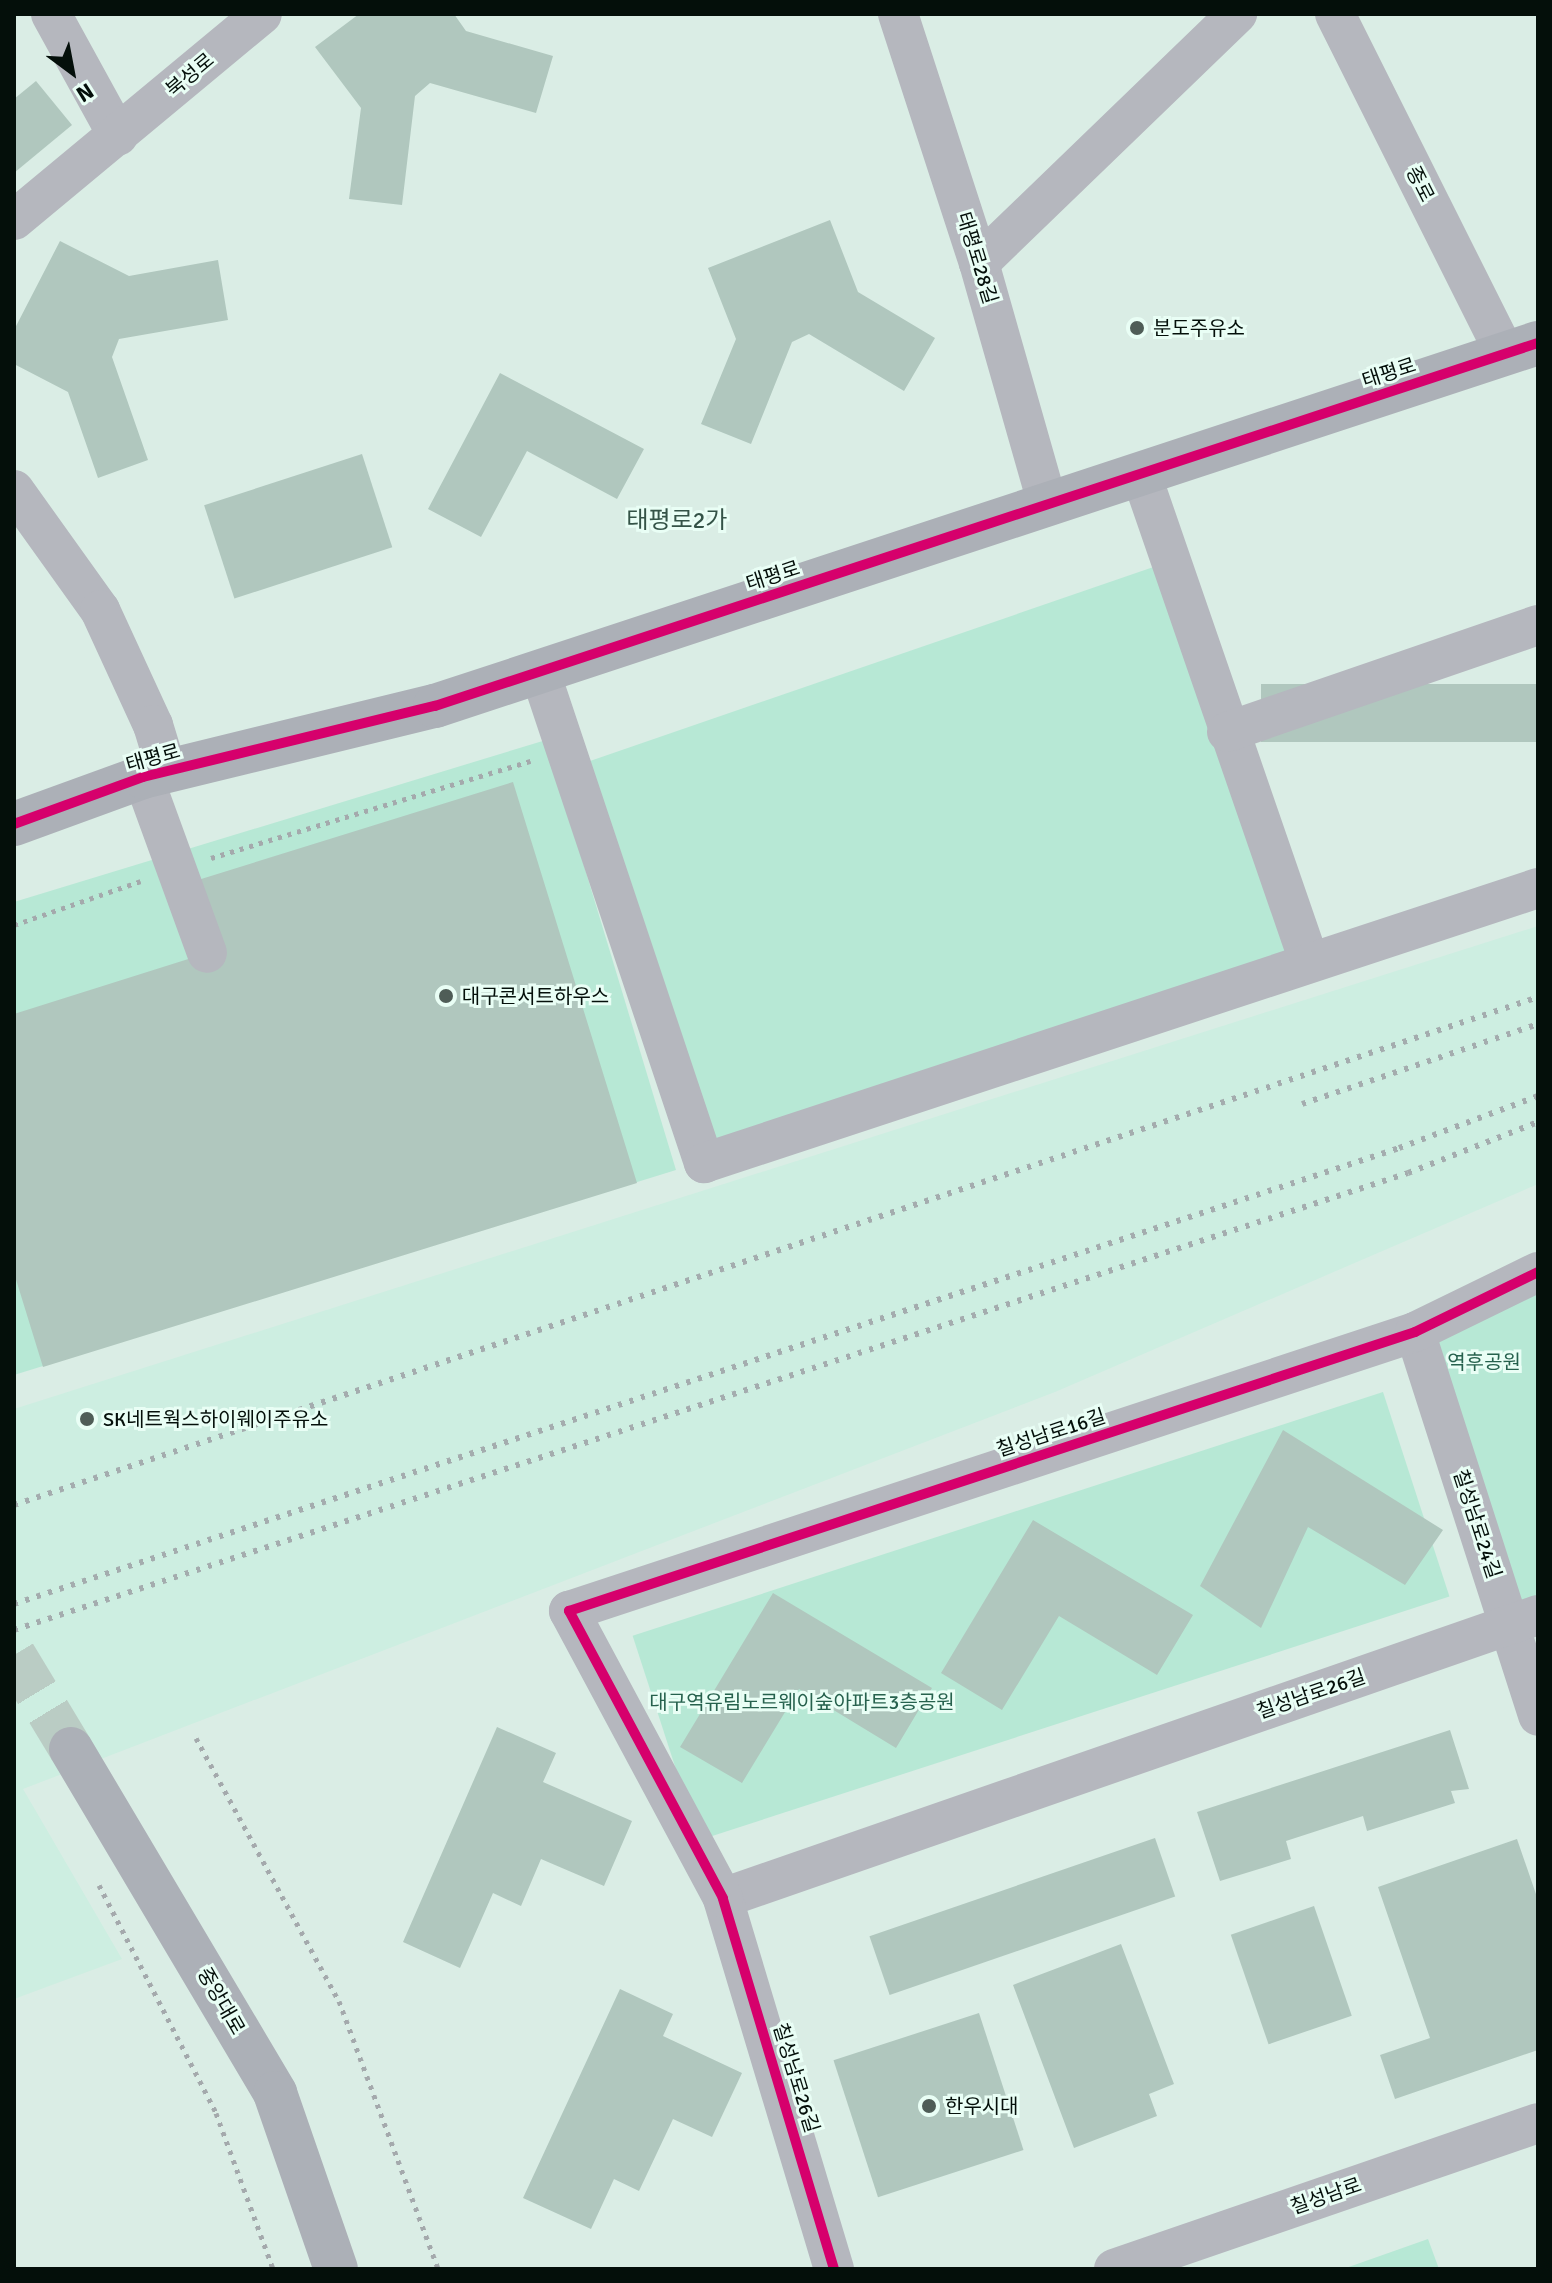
<!DOCTYPE html>
<meta charset="utf-8">
<style>
body{margin:0}
#map{position:relative;width:1552px;height:2283px;overflow:hidden;background:#daede5;font-family:Signika,"Noto Sans KR",sans-serif}
div>[style]{position:absolute}
[style*='--x']{left:calc(var(--x)*1px);top:calc(var(--y)*1px);width:calc(var(--w)*1px);rotate:calc(var(--a)*1deg)}
.built>*{inset:0;background:#cdeee1}
.green>*{inset:0;background:#b7e8d5;transform-origin:0 0}
.building>*{inset:0;background:#b0c7be;transform-origin:0 0}
.major-tunnel>*{height:44px;margin-top:-22px;transform-origin:0;background:repeating-linear-gradient(90deg,#baccc4 0 44px,transparent 0 66px)}
.path>*{height:5px;margin-top:-2.5px;transform-origin:0;background:repeating-linear-gradient(90deg,#a4a9ac 0 4px,transparent 0 10px)}
.minor>*{height:40px;margin:-20px;padding:0 20px;transform-origin:20px;border-radius:20px;background:#b5b7be}
.major>*{height:44px;margin:-22px;padding:0 22px;transform-origin:22px;border-radius:22px;background:#acb0b7}
.rail>*{height:6px;margin-top:-3px;transform-origin:0;background:repeating-linear-gradient(90deg,#a4acae 0 4px,transparent 0 12px)}
.cycleway>*{height:10px;margin:-5px;padding:0 5px;transform-origin:5px;border-radius:5px;background:#d6006c}
.dots>*{width:22px;height:22px;translate:-50% -50%;box-sizing:border-box;border:4px solid #e9fef5;border-radius:50%}
span{translate:-50% -50%;white-space:nowrap;text-align:center;line-height:1.15;-webkit-text-stroke:6px #e9fef5;paint-order:stroke}
.street-label{font-size:20px;color:#040f0a}
.poi-label{font-size:20px;color:#040f0a}
.left{translate:0 -50%;text-align:left}
.park-label{font-size:20px;color:#26614d}
.quarter-label{font-size:24px;color:#345347}
.frame{position:absolute;inset:0;border:16px solid #040f0a;pointer-events:none}
.north{position:absolute;left:32px;top:32px;width:80px;height:80px;-webkit-text-stroke:6px #e9fef5;paint-order:stroke;rotate:148deg;font-size:22px;font-weight:700;line-height:32px;text-align:center;color:#040f0a}
.north::after{content:'';display:block;margin:auto;width:28px;height:36px;background:#040f0a;clip-path:polygon(50% 0,100% 100%,50% 72%,0 100%)}
</style>
<div id="map">
<div class="built">
<i style="clip-path:polygon(1538px 926px,1538px 1184px,1055px 1392px,23px 1789px,122px 1959px,14px 1999px,14px 1409px)"></i>
</div>
<div class="green">
<i style="left:1168px;top:562px;width:423px;height:630px;rotate:71deg"></i>
<i style="clip-path:polygon(546px 740px,676px 1170px,14px 1375px,14px 902px)"></i>
<i style="clip-path:polygon(1538px 1272px,1538px 1615px,1509px 1625px,1415px 1332px)"></i>
<i style="left:1383px;top:1392px;width:215px;height:789px;rotate:72deg"></i>
<i style="clip-path:polygon(1428px 2239px,1439px 2269px,1343px 2269px)"></i>
</div>
<div class="building">
<i style="clip-path:polygon(359px 14px,454px 14px,466px 31px,553px 56px,536px 113px,430px 83px,415px 96px,402px 205px,349px 199px,361px 108px,315px 47px)"></i>
<i style="clip-path:polygon(36px 81px,72px 125px,14px 173px,14px 99px)"></i>
<i style="clip-path:polygon(830px 220px,858px 292px,935px 338px,904px 391px,809px 334px,792px 342px,751px 444px,701px 424px,736px 339px,708px 268px)"></i>
<i style="clip-path:polygon(60px 241px,129px 276px,218px 260px,228px 320px,119px 339px,112px 357px,148px 460px,98px 478px,68px 392px,14px 364px,14px 330px)"></i>
<i style="clip-path:polygon(500px 373px,644px 449px,617px 499px,527px 451px,481px 537px,428px 509px)"></i>
<i style="left:362px;top:454px;width:98px;height:166px;rotate:72deg"></i>
<i style="left:1538px;top:684px;width:58px;height:277px;rotate:90deg"></i>
<i style="clip-path:polygon(513px 782px,637px 1183px,43px 1367px,14px 1273px,14px 1014px,220px 949px,198px 880px)"></i>
<i style="clip-path:polygon(1283px 1430px,1443px 1530px,1405px 1585px,1308px 1527px,1261px 1628px,1200px 1586px)"></i>
<i style="clip-path:polygon(1033px 1520px,1193px 1615px,1157px 1675px,1059px 1616px,1002px 1710px,941px 1673px)"></i>
<i style="clip-path:polygon(773px 1593px,932px 1688px,896px 1748px,799px 1689px,742px 1783px,680px 1747px)"></i>
<i style="clip-path:polygon(497px 1727px,556px 1753px,543px 1782px,632px 1821px,604px 1886px,541px 1859px,521px 1906px,493px 1893px,460px 1968px,403px 1942px)"></i>
<i style="clip-path:polygon(1450px 1730px,1469px 1789px,1451px 1791px,1455px 1803px,1367px 1831px,1363px 1816px,1286px 1841px,1291px 1859px,1220px 1881px,1197px 1812px)"></i>
<i style="left:1155px;top:1838px;width:62px;height:302px;rotate:71deg"></i>
<i style="clip-path:polygon(1517px 1839px,1538px 1900px,1538px 2050px,1395px 2099px,1380px 2055px,1430px 2038px,1378px 1887px)"></i>
<i style="left:1314px;top:1906px;width:116px;height:88px;rotate:71deg"></i>
<i style="clip-path:polygon(1121px 1944px,1174px 2084px,1149px 2094px,1157px 2116px,1074px 2148px,1013px 1985px)"></i>
<i style="clip-path:polygon(620px 1989px,673px 2014px,663px 2036px,742px 2073px,712px 2137px,673px 2119px,639px 2191px,614px 2179px,591px 2229px,523px 2198px)"></i>
<i style="left:979px;top:2013px;width:144px;height:153px;rotate:72deg"></i>
</div>
<div class="major-tunnel">
<i style="--x:14;--y:1655;--w:110;--a:58.8"></i>
</div>
<div class="path">
<i style="--x:211;--y:858;--w:334;--a:-16.9"></i>
<i style="--x:14;--y:925;--w:134;--a:-19.1"></i>
<i style="--x:196;--y:1738;--w:299;--a:61.5"></i>
<i style="--x:339;--y:2001;--w:286;--a:69.7"></i>
<i style="--x:99;--y:1885;--w:256;--a:62.8"></i>
<i style="--x:216;--y:2113;--w:166;--a:69.9"></i>
</div>
<div class="minor">
<i style="--x:51;--y:14;--w:139;--a:61.2"></i>
<i style="--x:898;--y:14;--w:262;--a:72"></i>
<i style="--x:979;--y:263;--w:252;--a:74.1"></i>
<i style="--x:1335;--y:14;--w:380;--a:63.4"></i>
<i style="--x:14;--y:220;--w:322;--a:-39.7"></i>
<i style="--x:979;--y:263;--w:359;--a:-44"></i>
<i style="--x:1141;--y:474;--w:515;--a:70.97"></i>
<i style="--x:14;--y:490;--w:148;--a:54.4"></i>
<i style="--x:100;--y:610;--w:127;--a:65.3"></i>
<i style="--x:153;--y:725;--w:48;--a:73.1"></i>
<i style="--x:540;--y:672;--w:518;--a:71.53"></i>
<i style="--x:704;--y:1163;--w:878;--a:-18.25"></i>
<i style="--x:1227;--y:732;--w:329;--a:-19"></i>
<i style="--x:143;--y:777;--w:187;--a:70"></i>
<i style="--x:1415;--y:1332;--w:403;--a:72.2"></i>
<i style="--x:723;--y:1898;--w:863;--a:-19.15"></i>
<i style="--x:834;--y:2269;--w:387;--a:-106.7"></i>
<i style="--x:723;--y:1898;--w:326;--a:-118.2"></i>
<i style="--x:569;--y:1611;--w:891;--a:-18.25"></i>
<i style="--x:1415;--y:1332;--w:137;--a:-26"></i>
<i style="--x:1114;--y:2269;--w:448;--a:-19"></i>
</div>
<div class="major">
<i style="--x:14;--y:824;--w:137;--a:-20"></i>
<i style="--x:143;--y:777;--w:301;--a:-13.7"></i>
<i style="--x:435;--y:706;--w:1161;--a:-18.22"></i>
<i style="--x:71;--y:1749;--w:400;--a:59.3"></i>
<i style="--x:275;--y:2093;--w:186;--a:70.9"></i>
</div>
<div class="rail">
<i style="--x:1302;--y:1104;--w:249;--a:-18.7"></i>
<i style="--x:14;--y:1505;--w:1606;--a:-18.43"></i>
<i style="--x:14;--y:1604;--w:1458;--a:-18.22"></i>
<i style="--x:1399;--y:1148;--w:148;--a:-20.5"></i>
<i style="--x:14;--y:1630;--w:1467;--a:-18.15"></i>
<i style="--x:1408;--y:1173;--w:140;--a:-21.4"></i>
</div>
<div class="cycleway">
<i style="--x:14;--y:824;--w:137;--a:-20"></i>
<i style="--x:143;--y:777;--w:301;--a:-13.7"></i>
<i style="--x:435;--y:706;--w:1161;--a:-18.22"></i>
<i style="--x:834;--y:2269;--w:387;--a:-106.7"></i>
<i style="--x:723;--y:1898;--w:326;--a:-118.2"></i>
<i style="--x:569;--y:1611;--w:891;--a:-18.25"></i>
<i style="--x:1415;--y:1332;--w:137;--a:-26"></i>
</div>
<div class="dots">
<i style="left:1137px;top:328px;background:#4f5d57"></i>
<i style="left:446px;top:996px;background:#4f5d57"></i>
<i style="left:87px;top:1419px;background:#4f5d57"></i>
<i style="left:929px;top:2106px;background:#4f5d57"></i>
</div>
<div class="street-label">
<span style="left:190px;top:75px;rotate:-40deg">북성로</span>
<span style="left:1420px;top:184px;rotate:63deg">종로</span>
<span style="left:977px;top:258px;rotate:73deg">태평로28길</span>
<span style="left:1389px;top:373px;rotate:-18deg">태평로</span>
<span style="left:773px;top:576px;rotate:-18deg">태평로</span>
<span style="left:153px;top:758px;rotate:-16deg">태평로</span>
<span style="left:1051px;top:1433px;rotate:-18deg">칠성남로16길</span>
<span style="left:1477px;top:1524px;rotate:72deg">칠성남로24길</span>
<span style="left:1311px;top:1694px;rotate:-19deg">칠성남로26길</span>
<span style="left:221px;top:2001px;rotate:60deg">중앙대로</span>
<span style="left:796px;top:2078px;rotate:73deg">칠성남로26길</span>
<span style="left:1326px;top:2196px;rotate:-19deg">칠성남로</span>
</div>
<div class="poi-label">
<span class="left" style="left:1153px;top:328px">분도주유소</span>
<span class="left" style="left:462px;top:996px">대구콘서트하우스</span>
<span class="left" style="left:103px;top:1419px">SK네트웍스하이웨이주유소</span>
<span class="left" style="left:945px;top:2106px">한우시대</span>
</div>
<div class="park-label">
<span style="left:1484px;top:1362px">역후공원</span>
<span style="left:802px;top:1702px">대구역유림노르웨이숲아파트3층공원</span>
</div>
<div class="quarter-label">
<span style="left:677px;top:521px">태평로2가</span>
</div>
<div class="frame"></div>
<div class="north">N</div>
</div>
